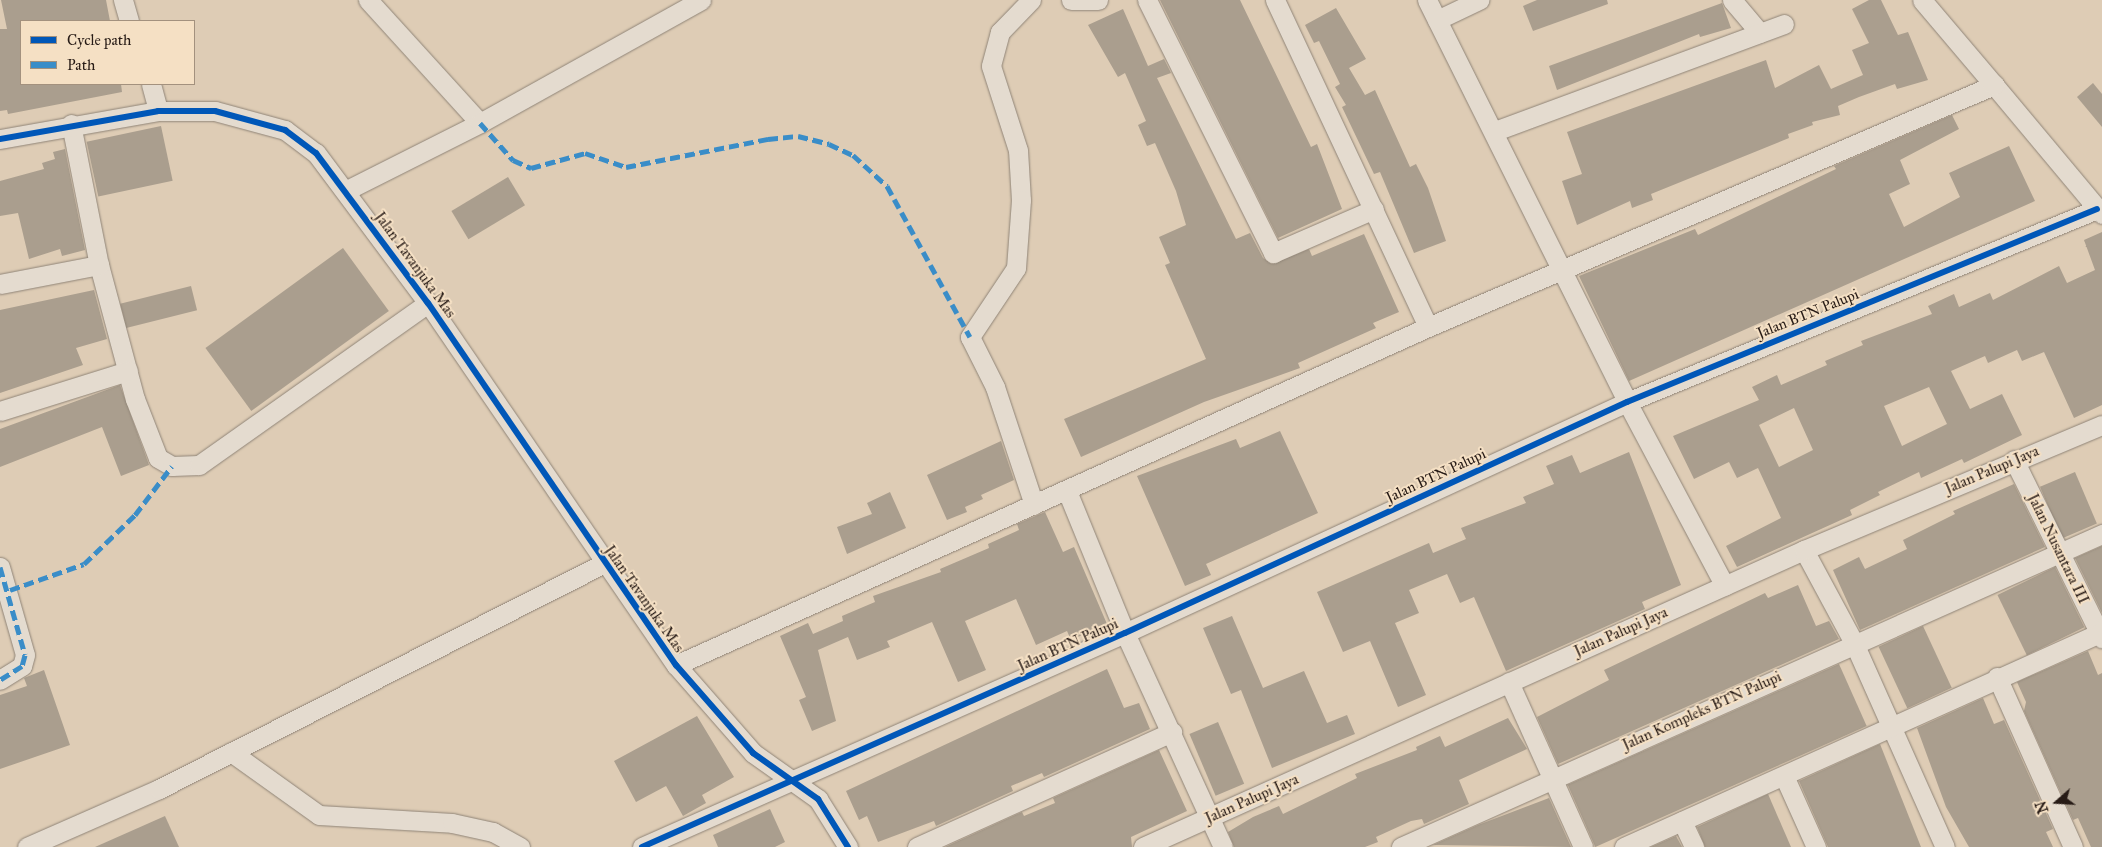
<!DOCTYPE html>
<style>
body{margin:0}
#map{position:relative;width:2102px;height:847px;overflow:hidden;background:#deccb5;font-family:"IM FELL Great Primer",serif}
div>[style]{position:absolute}
[style*='--x']{left:calc(var(--x)*1px);top:calc(var(--y)*1px);width:calc(var(--w)*1px);rotate:calc(var(--a)*1deg)}
.building>*{inset:0;background:#aa9e8e;transform-origin:0 0}
.roads{filter:drop-shadow(0 0 1px #8f8477) drop-shadow(0 0 1px #8f8477)}
.minor>*{height:19px;margin:-9.5px;padding:0 9.5px;transform-origin:9.5px;border-radius:9.5px;background:#e4dbcf}
.quiet>*{height:5px;margin-top:-2.5px;transform-origin:0;background:repeating-linear-gradient(90deg,#3a8dc8 0 10px,transparent 0 15px)}
.cycleway>*{height:6px;margin:-3px;padding:0 3px;transform-origin:3px;border-radius:3px;background:#0057b8}
span{translate:-50% -50%;white-space:nowrap;text-align:center;line-height:1.15;-webkit-text-stroke:4px #f5e0c4;paint-order:stroke}
.street-label{font-size:15px;color:#271b16}
.legend{position:absolute;left:20px;top:20px;width:175px;height:65px;box-sizing:border-box;background:#f5e0c4;border:1px solid #a3917e;margin:0;padding:6px 9px;list-style:none;font-size:15px;color:#271b16}
.legend li{display:flex;align-items:center;gap:10px;height:25px}
.legend b{width:25px;border:1px solid #a3917e}
.north{position:absolute;left:2032px;top:777px;width:50px;height:50px;-webkit-text-stroke:4px #f5e0c4;paint-order:stroke;rotate:251deg;font-size:14px;font-weight:700;line-height:20px;text-align:center;color:#271b16}
.north::after{content:'';display:block;margin:auto;width:18px;height:22px;background:#271b16;clip-path:polygon(50% 0,100% 100%,50% 72%,0 100%)}
</style>
<div id="map">
<div class="building">
<i style="clip-path:polygon(1px 0,106px 0,110px 21px,21px 21px,21px 84px,121px 84px,122px 92px,8px 114px,7px 110px,0 111px,0 29px,7px 29px)"></i>
<i style="clip-path:polygon(1160px 0,1240px 0,1311px 147px,1317px 144px,1342px 209px,1278px 238px)"></i>
<i style="clip-path:polygon(1537px 0,1607px 0,1608px 4px,1533px 31px,1523px 6px)"></i>
<i style="clip-path:polygon(1869px 0,1881px 0,1898px 35px,1908px 32px,1928px 80px,1897px 89px,1895px 84px,1859px 97px,1838px 106px,1840px 115px,1812px 122px,1813px 125px,1788px 134px,1789px 138px,1651px 194px,1653px 200px,1632px 208px,1630px 201px,1577px 225px,1562px 181px,1582px 174px,1567px 132px,1766px 60px,1775px 88px,1819px 65px,1831px 89px,1863px 75px,1852px 50px,1869px 43px,1852px 9px)"></i>
<i style="clip-path:polygon(1722px 3px,1731px 28px,1700px 37px,1699px 34px,1557px 90px,1549px 66px)"></i>
<i style="clip-path:polygon(1336px 8px,1366px 59px,1349px 68px,1365px 95px,1375px 90px,1410px 167px,1416px 164px,1428px 188px,1446px 241px,1414px 253px,1380px 172px,1374px 174px,1342px 107px,1346px 105px,1335px 87px,1340px 84px,1319px 41px,1314px 43px,1305px 25px)"></i>
<i style="clip-path:polygon(1123px 9px,1148px 66px,1164px 59px,1171px 73px,1157px 78px,1236px 239px,1250px 233px,1263px 258px,1272px 264px,1309px 249px,1312px 256px,1364px 234px,1399px 312px,1373px 323px,1376px 328px,1298px 363px,1300px 368px,1204px 402px,1081px 457px,1064px 419px,1206px 359px,1165px 265px,1170px 263px,1159px 237px,1186px 225px,1176px 191px,1155px 143px,1147px 146px,1138px 125px,1146px 121px,1125px 73px,1118px 77px,1088px 25px)"></i>
<i style="clip-path:polygon(2093px 83px,2102px 94px,2102px 127px,2077px 97px)"></i>
<i style="clip-path:polygon(1952px 115px,1959px 129px,1900px 160px,1910px 184px,1889px 194px,1904px 227px,1960px 197px,1949px 173px,2009px 146px,2035px 201px,1629px 381px,1579px 276px,1695px 229px,1698px 235px,1836px 169px,1834px 166px)"></i>
<i style="left:161px;top:126px;width:56px;height:76px;rotate:78deg"></i>
<i style="clip-path:polygon(65px 149px,85px 250px,62px 256px,60px 249px,29px 259px,18px 213px,0 216px,0 181px,44px 169px,42px 163px,55px 159px,53px 152px)"></i>
<i style="left:508px;top:177px;width:33px;height:66px;rotate:59deg"></i>
<i style="clip-path:polygon(evenodd,2102px 232px,2102px 405px,2074px 418px,2044px 352px,2022px 361px,2017px 350px,1988px 363px,1985px 356px,1951px 371px,1970px 409px,2002px 394px,2022px 435px,1964px 463px,1962px 459px,1921px 478px,1919px 472px,1878px 492px,1880px 495px,1850px 510px,1852px 515px,1737px 567px,1726px 546px,1781px 518px,1758px 468px,1737px 478px,1729px 462px,1694px 479px,1673px 436px,1759px 400px,1752px 387px,1777px 375px,1781px 385px,1827px 365px,1825px 361px,1863px 345px,1861px 341px,1932px 314px,1928px 306px,1954px 294px,1959px 307px,1990px 293px,1993px 300px,2059px 266px,2067px 283px,2095px 270px,2084px 240px,2102px 232px,1929px 387px,1947px 424px,1902px 446px,1884px 406px,1929px 387px,2102px 232px,1794px 408px,1813px 450px,1779px 467px,1759px 425px,1794px 408px)"></i>
<i style="left:343px;top:248px;width:78px;height:170px;rotate:54deg"></i>
<i style="left:191px;top:286px;width:25px;height:73px;rotate:76deg"></i>
<i style="clip-path:polygon(94px 290px,107px 339px,76px 348px,83px 365px,0 393px,0 310px)"></i>
<i style="clip-path:polygon(120px 385px,149px 465px,121px 476px,102px 427px,0 467px,0 429px)"></i>
<i style="clip-path:polygon(1280px 431px,1318px 513px,1206px 564px,1211px 575px,1185px 586px,1137px 476px,1236px 439px,1240px 448px)"></i>
<i style="clip-path:polygon(1001px 441px,1014px 480px,981px 495px,983px 499px,965px 507px,967px 512px,947px 520px,927px 475px)"></i>
<i style="clip-path:polygon(1629px 452px,1681px 585px,1642px 602px,1645px 609px,1506px 671px,1474px 597px,1460px 603px,1447px 574px,1409px 590px,1419px 613px,1395px 623px,1426px 695px,1398px 707px,1370px 641px,1343px 652px,1317px 592px,1429px 543px,1433px 553px,1466px 539px,1461px 528px,1526px 503px,1523px 497px,1554px 484px,1546px 466px,1572px 455px,1580px 473px)"></i>
<i style="left:2075px;top:472px;width:56px;height:38px;rotate:67deg"></i>
<i style="clip-path:polygon(2014px 484px,2045px 547px,1860px 630px,1833px 570px,1859px 557px,1865px 569px,1907px 549px,1903px 540px,1955px 514px,1953px 511px)"></i>
<i style="clip-path:polygon(890px 492px,906px 528px,847px 554px,837px 527px,872px 514px,867px 503px)"></i>
<i style="clip-path:polygon(1045px 512px,1063px 552px,1074px 547px,1107px 624px,1071px 640px,1067px 631px,1036px 645px,1016px 599px,965px 621px,986px 670px,958px 682px,932px 622px,887px 641px,890px 647px,857px 660px,848px 637px,818px 650px,836px 721px,812px 731px,799px 700px,806px 697px,780px 636px,808px 623px,813px 634px,843px 621px,842px 616px,875px 602px,873px 596px,941px 572px,940px 569px,989px 548px,988px 544px,1019px 530px,1017px 524px)"></i>
<i style="clip-path:polygon(2102px 546px,2102px 613px,2075px 558px)"></i>
<i style="left:2055px;top:567px;width:67px;height:64px;rotate:64deg"></i>
<i style="clip-path:polygon(1798px 585px,1816px 626px,1829px 621px,1839px 639px,1558px 764px,1537px 717px,1609px 680px,1604px 670px,1765px 593px,1768px 598px)"></i>
<i style="clip-path:polygon(1232px 616px,1263px 688px,1304px 671px,1327px 723px,1347px 715px,1355px 734px,1272px 768px,1241px 690px,1231px 694px,1203px 628px)"></i>
<i style="left:1923px;top:626px;width:68px;height:49px;rotate:65deg"></i>
<i style="clip-path:polygon(2088px 651px,2098px 675px,2102px 673px,2102px 847px,2091px 847px,2078px 818px,2073px 820px,2024px 711px,2026px 702px,2017px 682px)"></i>
<i style="left:1839px;top:664px;width:68px;height:297px;rotate:66deg"></i>
<i style="clip-path:polygon(1107px 669px,1124px 708px,1139px 703px,1150px 729px,1044px 777px,1042px 773px,1011px 786px,1013px 791px,936px 826px,934px 821px,878px 842px,867px 816px,859px 820px,846px 791px)"></i>
<i style="clip-path:polygon(44px 670px,70px 745px,0 769px,0 695px,27px 686px,24px 678px)"></i>
<i style="clip-path:polygon(1983px 698px,1994px 724px,2004px 720px,2053px 829px,2046px 832px,2053px 847px,1969px 847px,1946px 807px,1917px 728px)"></i>
<i style="clip-path:polygon(697px 716px,734px 777px,702px 795px,706px 803px,683px 816px,666px 786px,636px 802px,614px 761px)"></i>
<i style="clip-path:polygon(1508px 718px,1527px 749px,1459px 780px,1469px 804px,1424px 824px,1422px 819px,1411px 821px,1376px 837px,1378px 842px,1365px 847px,1234px 847px,1228px 832px,1253px 817px,1279px 806px,1283px 814px,1357px 778px,1355px 774px,1417px 750px,1416px 747px,1440px 736px,1445px 747px)"></i>
<i style="left:1218px;top:722px;width:67px;height:31px;rotate:67deg"></i>
<i style="clip-path:polygon(1880px 744px,1921px 847px,1828px 847px,1799px 781px)"></i>
<i style="clip-path:polygon(1159px 750px,1187px 811px,1131px 837px,1132px 847px,945px 847px,1022px 812px,1024px 816px,1055px 803px,1053px 798px)"></i>
<i style="clip-path:polygon(1768px 794px,1791px 847px,1705px 847px,1697px 827px)"></i>
<i style="clip-path:polygon(1549px 798px,1571px 847px,1433px 845px,1478px 825px)"></i>
<i style="clip-path:polygon(770px 809px,785px 842px,775px 847px,718px 847px,713px 835px)"></i>
<i style="clip-path:polygon(165px 816px,179px 847px,95px 847px)"></i>
<i style="clip-path:polygon(1676px 836px,1682px 847px,1651px 847px)"></i>
</div>
<div class="roads">
<div class="minor">
<i style="--x:123;--y:0;--w:22;--a:74"></i>
<i style="--x:368;--y:0;--w:166;--a:47.7"></i>
<i style="--x:1031;--y:0;--w:45;--a:134.1"></i>
<i style="--x:1000;--y:32;--w:35;--a:105"></i>
<i style="--x:991;--y:66;--w:88;--a:72.2"></i>
<i style="--x:1018;--y:150;--w:50;--a:86.6"></i>
<i style="--x:1021;--y:200;--w:68;--a:94.2"></i>
<i style="--x:1016;--y:268;--w:83;--a:123.7"></i>
<i style="--x:970;--y:337;--w:56;--a:63.4"></i>
<i style="--x:995;--y:387;--w:124;--a:71.7"></i>
<i style="--x:1071;--y:0;--w:27;--a:0"></i>
<i style="--x:1147;--y:0;--w:283;--a:63.5"></i>
<i style="--x:1273;--y:253;--w:110;--a:-23.5"></i>
<i style="--x:1275;--y:0;--w:361;--a:64.9"></i>
<i style="--x:1427;--y:0;--w:449;--a:63.5"></i>
<i style="--x:1627;--y:402;--w:208;--a:62"></i>
<i style="--x:1732;--y:0;--w:43;--a:49.7"></i>
<i style="--x:1437;--y:20;--w:47;--a:-25.5"></i>
<i style="--x:151;--y:84;--w:28;--a:75"></i>
<i style="--x:1994;--y:85;--w:168;--a:50.1"></i>
<i style="--x:71;--y:124;--w:144;--a:78.8"></i>
<i style="--x:99;--y:265;--w:139;--a:75"></i>
<i style="--x:135;--y:399;--w:63;--a:68.7"></i>
<i style="--x:158;--y:458;--w:16;--a:30"></i>
<i style="--x:172;--y:466;--w:27;--a:-2"></i>
<i style="--x:199;--y:465;--w:281;--a:-35.3"></i>
<i style="--x:1495;--y:131;--w:308;--a:-20.3"></i>
<i style="--x:0;--y:139;--w:160;--a:-10"></i>
<i style="--x:158;--y:111;--w:57;--a:0"></i>
<i style="--x:215;--y:111;--w:73;--a:15.2"></i>
<i style="--x:285;--y:130;--w:39;--a:37"></i>
<i style="--x:316;--y:153;--w:187;--a:53.3"></i>
<i style="--x:428;--y:303;--w:439;--a:55.6"></i>
<i style="--x:676;--y:665;--w:117;--a:48.8"></i>
<i style="--x:753;--y:753;--w:80;--a:35.3"></i>
<i style="--x:818;--y:799;--w:57;--a:58"></i>
<i style="--x:347;--y:190;--w:149;--a:-26.7"></i>
<i style="--x:480;--y:123;--w:253;--a:-29.1"></i>
<i style="--x:0;--y:284;--w:101;--a:-10.9"></i>
<i style="--x:0;--y:411;--w:134;--a:-17.4"></i>
<i style="--x:2014;--y:460;--w:199;--a:63.7"></i>
<i style="--x:1067;--y:491;--w:153;--a:67.8"></i>
<i style="--x:1125;--y:633;--w:235;--a:65.4"></i>
<i style="--x:1804;--y:550;--w:106;--a:61.7"></i>
<i style="--x:1854;--y:643;--w:223;--a:66"></i>
<i style="--x:0;--y:567;--w:91;--a:74.1"></i>
<i style="--x:25;--y:655;--w:11;--a:105"></i>
<i style="--x:22;--y:666;--w:26;--a:148"></i>
<i style="--x:676;--y:665;--w:824;--a:-24.2"></i>
<i style="--x:1428;--y:327;--w:616;--a:-23.15"></i>
<i style="--x:1994;--y:85;--w:111;--a:-130.3"></i>
<i style="--x:1997;--y:677;--w:186;--a:65.9"></i>
<i style="--x:1509;--y:682;--w:181;--a:65.8"></i>
<i style="--x:231;--y:752;--w:108;--a:35.6"></i>
<i style="--x:319;--y:815;--w:133;--a:3.4"></i>
<i style="--x:452;--y:823;--w:42;--a:12.4"></i>
<i style="--x:493;--y:832;--w:31;--a:29"></i>
<i style="--x:1785;--y:778;--w:76;--a:65.8"></i>
<i style="--x:1682;--y:821;--w:29;--a:65"></i>
<i style="--x:27;--y:847;--w:144;--a:-23.7"></i>
<i style="--x:159;--y:789;--w:499;--a:-26.9"></i>
<i style="--x:642;--y:847;--w:528;--a:-23.9"></i>
<i style="--x:1125;--y:633;--w:553;--a:-24.71"></i>
<i style="--x:1627;--y:402;--w:508;--a:-22.32"></i>
<i style="--x:917;--y:847;--w:280;--a:-24.3"></i>
<i style="--x:1143;--y:847;--w:725;--a:-24.2"></i>
<i style="--x:1804;--y:550;--w:323;--a:-22.8"></i>
<i style="--x:1401;--y:847;--w:768;--a:-24.06"></i>
<i style="--x:1624;--y:847;--w:524;--a:-24.22"></i>
</div>
</div>
<div class="quiet">
<i style="--x:480;--y:123;--w:50;--a:48.3"></i>
<i style="--x:513;--y:160;--w:20;--a:24"></i>
<i style="--x:531;--y:168;--w:56;--a:-15.5"></i>
<i style="--x:585;--y:153;--w:43;--a:18.9"></i>
<i style="--x:626;--y:167;--w:145;--a:-11.2"></i>
<i style="--x:768;--y:139;--w:30;--a:-6"></i>
<i style="--x:798;--y:136;--w:32;--a:14"></i>
<i style="--x:829;--y:144;--w:26;--a:25"></i>
<i style="--x:853;--y:155;--w:46;--a:42.4"></i>
<i style="--x:887;--y:186;--w:172;--a:61.2"></i>
<i style="--x:0;--y:567;--w:91;--a:74.1"></i>
<i style="--x:25;--y:655;--w:11;--a:105"></i>
<i style="--x:22;--y:666;--w:26;--a:148"></i>
<i style="--x:10;--y:590;--w:78;--a:-19.4"></i>
<i style="--x:84;--y:564;--w:71;--a:-43.9"></i>
<i style="--x:135;--y:515;--w:61;--a:-52.9"></i>
</div>
<div class="cycleway">
<i style="--x:0;--y:139;--w:160;--a:-10"></i>
<i style="--x:158;--y:111;--w:57;--a:0"></i>
<i style="--x:215;--y:111;--w:73;--a:15.2"></i>
<i style="--x:285;--y:130;--w:39;--a:37"></i>
<i style="--x:316;--y:153;--w:187;--a:53.3"></i>
<i style="--x:428;--y:303;--w:439;--a:55.6"></i>
<i style="--x:676;--y:665;--w:117;--a:48.8"></i>
<i style="--x:753;--y:753;--w:80;--a:35.3"></i>
<i style="--x:818;--y:799;--w:57;--a:58"></i>
<i style="--x:642;--y:847;--w:528;--a:-23.9"></i>
<i style="--x:1125;--y:633;--w:553;--a:-24.71"></i>
<i style="--x:1627;--y:402;--w:508;--a:-22.32"></i>
</div>
<div class="street-label">
<span style="left:415px;top:265px;rotate:54deg">Jalan Tavanjuka Mas</span>
<span style="left:1808px;top:314px;rotate:-22deg">Jalan BTN Palupi</span>
<span style="left:1992px;top:470px;rotate:-23deg">Jalan Palupi Jaya</span>
<span style="left:1436px;top:476px;rotate:-25deg">Jalan BTN Palupi</span>
<span style="left:2058px;top:549px;rotate:64deg">Jalan Nusantara III</span>
<span style="left:644px;top:599px;rotate:55deg">Jalan Tavanjuka Mas</span>
<span style="left:1621px;top:632px;rotate:-24deg">Jalan Palupi Jaya</span>
<span style="left:1068px;top:645px;rotate:-24deg">Jalan BTN Palupi</span>
<span style="left:1702px;top:711px;rotate:-24deg">Jalan Kompleks BTN Palupi</span>
<span style="left:1252px;top:799px;rotate:-24deg">Jalan Palupi Jaya</span>
</div>
<ul class="legend">
<li><b style="height:6px;background:#0057b8"></b>Cycle path</li>
<li><b style="height:6px;background:#3a8dc8"></b>Path</li>
</ul>
<div class="north">N</div>
</div>
